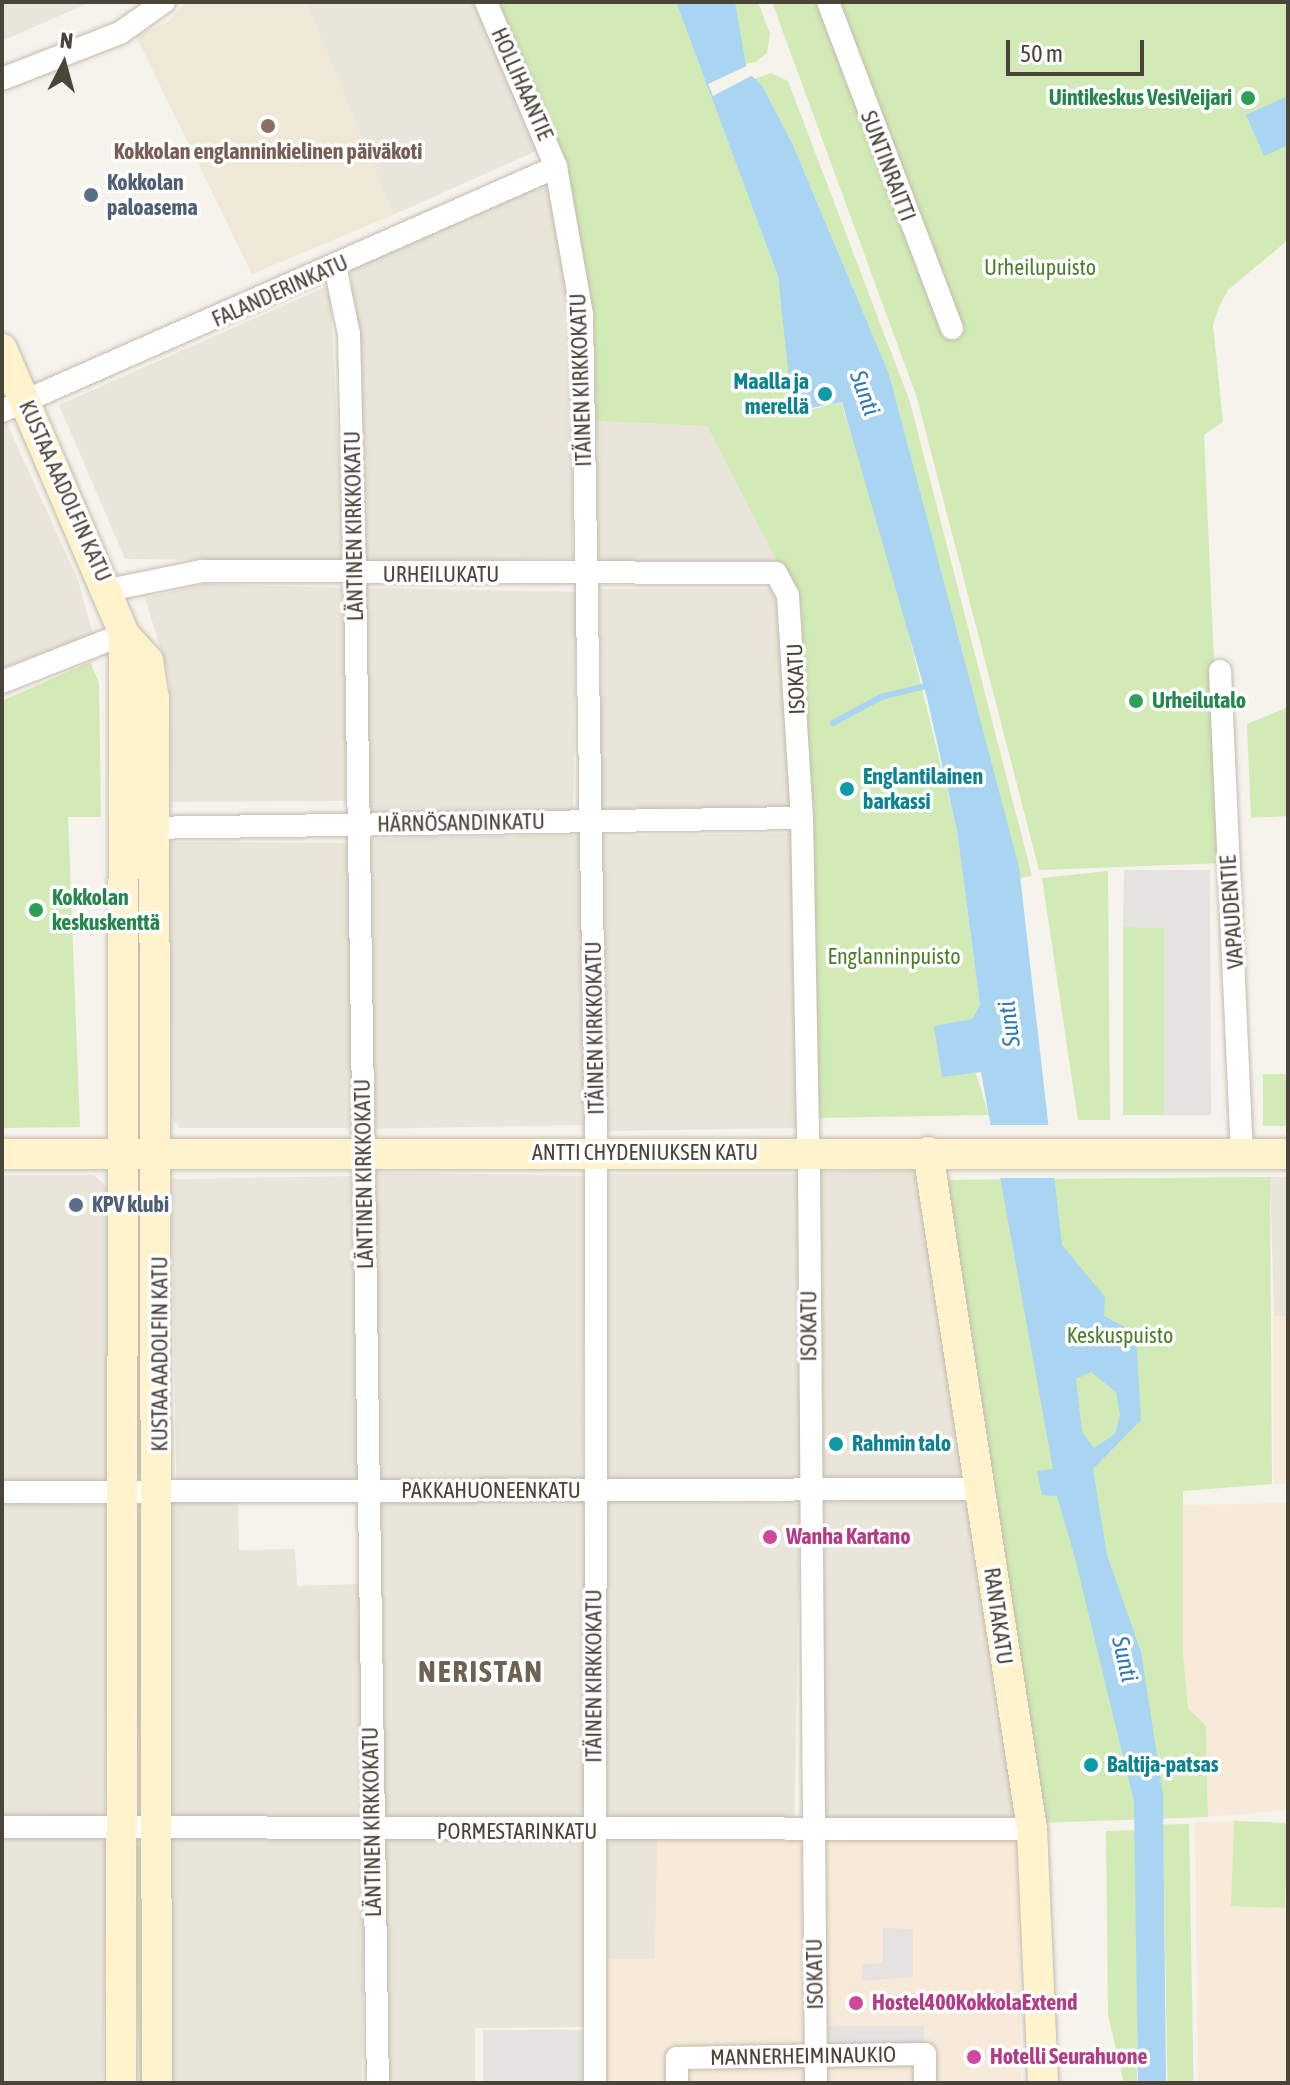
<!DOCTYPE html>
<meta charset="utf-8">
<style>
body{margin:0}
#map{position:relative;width:1290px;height:2085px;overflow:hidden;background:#f6f3ec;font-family:"Asap Condensed",sans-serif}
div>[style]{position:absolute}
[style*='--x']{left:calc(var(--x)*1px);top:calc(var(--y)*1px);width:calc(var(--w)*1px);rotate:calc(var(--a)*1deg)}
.residential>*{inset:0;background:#eae5da;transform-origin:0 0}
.commercial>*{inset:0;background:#f7ead8;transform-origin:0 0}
.education>*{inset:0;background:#efe8d6}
.green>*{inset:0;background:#d2eab5;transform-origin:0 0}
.parking>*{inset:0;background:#e5e3e0;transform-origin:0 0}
.water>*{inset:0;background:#a9d4f2}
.pier>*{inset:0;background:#f6f3ec}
.stream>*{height:6px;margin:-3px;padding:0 3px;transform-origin:3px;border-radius:3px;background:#a9d4f2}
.roads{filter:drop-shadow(0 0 2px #c2bbae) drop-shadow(0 0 2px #c2bbae)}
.street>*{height:22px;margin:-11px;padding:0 11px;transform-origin:11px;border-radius:11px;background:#fff}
.secondary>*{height:30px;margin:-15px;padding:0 15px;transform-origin:15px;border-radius:15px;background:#fff3cd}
.dots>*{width:22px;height:22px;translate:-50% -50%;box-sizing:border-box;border:4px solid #fff;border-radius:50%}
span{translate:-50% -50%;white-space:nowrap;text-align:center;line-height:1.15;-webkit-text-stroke:7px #fff;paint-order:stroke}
.street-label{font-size:22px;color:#4b4439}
.leisure-label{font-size:22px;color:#27864d;font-weight:700}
.right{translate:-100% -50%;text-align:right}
.left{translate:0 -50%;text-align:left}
.education-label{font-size:22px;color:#785e54;font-weight:700}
.service-label{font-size:22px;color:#4e5e75;font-weight:700}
.park-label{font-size:22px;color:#4a7f2a}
.culture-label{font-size:22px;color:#0d838f;font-weight:700}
.hotel-label{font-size:22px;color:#b23c85;font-weight:700}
.water-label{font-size:24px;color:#2e7ab2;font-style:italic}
.district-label{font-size:30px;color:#6e6250;font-weight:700;letter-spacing:2px}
.frame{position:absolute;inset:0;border:4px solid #4b4439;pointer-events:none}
.north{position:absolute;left:24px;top:24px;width:80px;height:80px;-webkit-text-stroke:6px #fff;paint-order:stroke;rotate:6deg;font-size:22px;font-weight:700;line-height:32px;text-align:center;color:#4b4439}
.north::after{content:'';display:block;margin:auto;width:28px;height:36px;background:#4b4439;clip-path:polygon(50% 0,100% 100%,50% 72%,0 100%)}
.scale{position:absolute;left:1006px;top:40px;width:138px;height:36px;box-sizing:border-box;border:4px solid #4b4439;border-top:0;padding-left:10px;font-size:24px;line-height:28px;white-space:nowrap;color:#4b4439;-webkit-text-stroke:6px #fff;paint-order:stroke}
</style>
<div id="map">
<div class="residential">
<i style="clip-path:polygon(2px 2px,91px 2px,2px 41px)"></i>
<i style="clip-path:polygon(306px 2px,481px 2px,543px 148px,393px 215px)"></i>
<i style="clip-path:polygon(547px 179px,571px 318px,573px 558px,366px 561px,351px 270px)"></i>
<i style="clip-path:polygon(330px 285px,344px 561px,125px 559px,59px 405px)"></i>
<i style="clip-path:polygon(4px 417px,78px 580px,93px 634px,2px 668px)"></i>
<i style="clip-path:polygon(596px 421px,707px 426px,778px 561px,598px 561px)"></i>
<i style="clip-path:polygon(205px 584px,346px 588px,346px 801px,171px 802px,170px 680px,145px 598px)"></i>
<i style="left:361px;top:588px;width:216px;height:226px;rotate:1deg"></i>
<i style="clip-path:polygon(600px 589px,774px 589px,781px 596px,793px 806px,601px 810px)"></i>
<i style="left:793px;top:833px;width:295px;height:192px;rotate:89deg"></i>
<i style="left:581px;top:835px;width:290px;height:213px;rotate:89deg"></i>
<i style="clip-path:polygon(169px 842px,350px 843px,353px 1128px,180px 1128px,171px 1116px)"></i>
<i style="clip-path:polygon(922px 1170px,970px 1483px,817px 1486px,816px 1172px)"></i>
<i style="left:802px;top:1174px;width:311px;height:201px;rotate:90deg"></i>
<i style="clip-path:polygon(2px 1175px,94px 1175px,109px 1189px,109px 1484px,2px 1483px)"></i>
<i style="left:355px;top:1176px;width:309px;height:184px;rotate:89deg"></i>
<i style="left:587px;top:1176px;width:308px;height:217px;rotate:91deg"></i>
<i style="clip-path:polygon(1270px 1177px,1288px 1177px,1288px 1316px,1274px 1316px)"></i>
<i style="clip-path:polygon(971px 1497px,1018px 1819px,823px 1821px,816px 1502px)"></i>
<i style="left:584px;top:1498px;width:325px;height:209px;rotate:89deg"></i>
<i style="clip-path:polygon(238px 1499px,239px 1550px,295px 1549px,297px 1586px,359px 1584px,364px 1822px,168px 1820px,169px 1500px)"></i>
<i style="left:600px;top:1500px;width:200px;height:320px;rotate:1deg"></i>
<i style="left:2px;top:1503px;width:108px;height:312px;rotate:1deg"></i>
<i style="left:167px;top:1834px;width:199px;height:249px;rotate:1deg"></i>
<i style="left:2px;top:1835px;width:105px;height:248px;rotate:1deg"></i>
<i style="clip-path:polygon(380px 1837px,588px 1838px,585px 2027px,475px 2028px,475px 2083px,385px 2083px)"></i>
<i style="left:601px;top:1838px;width:56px;height:121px"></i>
</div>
<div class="commercial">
<i style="left:1274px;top:1316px;width:14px;height:168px"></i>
<i style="clip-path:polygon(1288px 1503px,1288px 1810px,1208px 1817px,1206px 1726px,1188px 1708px,1183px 1653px,1183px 1505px)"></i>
<i style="clip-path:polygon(1234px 1821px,1233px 1906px,1288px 1905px,1288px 2083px,1198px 2083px,1195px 1822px)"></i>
<i style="left:1017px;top:1837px;width:246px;height:195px;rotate:89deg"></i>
<i style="clip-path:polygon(657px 1838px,802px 1839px,806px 2083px,603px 2083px,601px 1959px,655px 1959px)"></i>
</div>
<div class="education">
<i style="clip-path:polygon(185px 2px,306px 2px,393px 215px,252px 274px,136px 36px,169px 21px)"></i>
</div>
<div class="green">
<i style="clip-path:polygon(481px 2px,676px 2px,778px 276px,795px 400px,810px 410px,841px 402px,885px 538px,957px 831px,980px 1005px,972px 1019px,975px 1071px,989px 1115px,818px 1118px,801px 608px,707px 426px,596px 421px,593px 313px,565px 155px,543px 148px)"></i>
<i style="clip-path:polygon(735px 2px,758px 2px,770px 34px,767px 53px,756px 62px,745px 64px,741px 55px)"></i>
<i style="clip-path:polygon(772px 2px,1288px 2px,1288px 240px,1228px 290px,1219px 307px,1213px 325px,1223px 422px,1204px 435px,1223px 863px,1039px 870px,917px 398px)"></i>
<i style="clip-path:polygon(771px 73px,788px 81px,910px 402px,1032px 876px,1020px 878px,889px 374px,793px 145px,763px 87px,751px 80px)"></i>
<i style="clip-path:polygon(90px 662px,99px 683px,101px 817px,68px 817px,80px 1127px,2px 1128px,2px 701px)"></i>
<i style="clip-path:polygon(1288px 707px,1288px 816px,1251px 818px,1247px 724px)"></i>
<i style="clip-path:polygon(1108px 871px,1110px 1120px,1078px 1120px,1042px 878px)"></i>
<i style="left:1123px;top:927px;width:41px;height:188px"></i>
<i style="left:1288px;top:1074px;width:52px;height:25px;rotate:90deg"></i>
<i style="clip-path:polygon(1270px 1177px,1272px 1484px,1183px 1491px,1183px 1653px,1188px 1708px,1206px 1726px,1208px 1817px,1037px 1823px,941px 1180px)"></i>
<i style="clip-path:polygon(134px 1195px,141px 1195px,150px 1474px,134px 1475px)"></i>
<i style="left:132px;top:1513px;width:18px;height:297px;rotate:3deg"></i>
<i style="left:1234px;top:1821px;width:54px;height:85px;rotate:2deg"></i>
<i style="left:1189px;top:1824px;width:259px;height:26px;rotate:89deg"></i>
<i style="clip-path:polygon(1137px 1830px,1137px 2083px,1124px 2083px,1108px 2015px,1106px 1831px)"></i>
<i style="clip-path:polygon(149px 1845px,148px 2083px,140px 2083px,132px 1846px)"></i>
</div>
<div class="parking">
<i style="clip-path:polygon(1124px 870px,1210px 870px,1211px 1115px,1164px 1115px,1164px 928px,1123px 927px)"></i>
<i style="clip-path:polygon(883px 1928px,913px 1929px,913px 1977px,862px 1981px,862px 1964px,883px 1963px)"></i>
<i style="left:924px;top:2026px;width:24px;height:96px;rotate:90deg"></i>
<i style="left:483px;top:2030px;width:101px;height:53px"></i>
</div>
<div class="water">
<i style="clip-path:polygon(evenodd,676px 2px,735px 2px,747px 71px,763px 87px,793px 145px,889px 374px,1019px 867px,1062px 1245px,1105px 1297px,1104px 1316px,1136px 1333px,1141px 1420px,1093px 1469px,1107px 1555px,1141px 1652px,1163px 1794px,1166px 2083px,1138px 2083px,1134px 1802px,1075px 1558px,1057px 1496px,1042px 1495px,1037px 1471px,1053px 1469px,981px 1072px,942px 1077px,934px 1026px,972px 1019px,980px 1005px,957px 831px,927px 698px,842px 402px,805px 409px,790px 387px,778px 276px,676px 2px,1091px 1372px,1116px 1392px,1120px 1415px,1115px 1434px,1094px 1448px,1082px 1432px,1076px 1379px,1091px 1372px)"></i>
<i style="clip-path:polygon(1288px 96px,1288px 145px,1264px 156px,1246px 115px)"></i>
</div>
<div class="pier">
<i style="clip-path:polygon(749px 65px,753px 75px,713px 96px,708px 84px)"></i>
<i style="clip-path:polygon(987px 1125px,1051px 1125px,1055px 1178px,997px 1178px)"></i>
</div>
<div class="stream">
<i style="--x:833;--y:723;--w:55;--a:-28.4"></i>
<i style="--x:881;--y:697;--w:50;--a:-13.8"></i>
</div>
<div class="roads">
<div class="street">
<i style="--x:486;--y:2;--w:179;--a:67"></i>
<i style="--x:556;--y:167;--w:150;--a:80"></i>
<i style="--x:582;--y:315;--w:817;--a:89.02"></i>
<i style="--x:596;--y:1132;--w:951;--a:90.06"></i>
<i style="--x:828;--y:2;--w:349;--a:69.2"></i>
<i style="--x:2;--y:79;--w:127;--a:-21.3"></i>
<i style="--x:120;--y:33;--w:54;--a:-35.2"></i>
<i style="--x:335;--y:266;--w:69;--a:78.4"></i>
<i style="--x:349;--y:334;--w:241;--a:88.6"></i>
<i style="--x:355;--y:575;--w:1508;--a:89.13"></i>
<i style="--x:2;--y:411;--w:605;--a:-23.77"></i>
<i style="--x:108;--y:590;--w:96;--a:-11.4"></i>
<i style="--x:202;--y:571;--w:574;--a:0.2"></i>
<i style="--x:776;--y:573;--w:26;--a:62"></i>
<i style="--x:788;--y:596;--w:222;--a:86.4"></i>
<i style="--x:802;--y:818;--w:349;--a:88.9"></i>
<i style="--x:809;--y:1167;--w:916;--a:89.56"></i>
<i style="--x:1220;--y:671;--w:484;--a:87.4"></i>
<i style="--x:2;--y:682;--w:131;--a:-21.5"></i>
<i style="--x:142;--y:828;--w:660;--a:-0.87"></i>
<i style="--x:2;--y:1492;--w:979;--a:-0.18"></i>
<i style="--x:2;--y:1827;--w:1030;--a:0.11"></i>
<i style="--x:677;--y:2083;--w:25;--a:-90"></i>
<i style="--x:677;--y:2058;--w:248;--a:-0.9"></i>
<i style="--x:925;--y:2054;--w:29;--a:90"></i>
</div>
<div class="secondary">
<i style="--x:2;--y:349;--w:310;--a:66.8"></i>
<i style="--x:124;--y:634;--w:36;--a:48"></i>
<i style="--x:148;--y:661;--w:37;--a:81"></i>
<i style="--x:154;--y:698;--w:1385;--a:89.88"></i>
<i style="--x:928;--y:1152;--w:685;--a:81.27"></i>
<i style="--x:1032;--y:1829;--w:254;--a:87.5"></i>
<i style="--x:2;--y:1154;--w:1286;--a:0"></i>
<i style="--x:121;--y:2083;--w:1449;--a:-89.88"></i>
</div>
</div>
<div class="dots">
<i style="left:1248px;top:98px;background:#2e9e5b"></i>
<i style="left:268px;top:126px;background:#8d6e63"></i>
<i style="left:91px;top:195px;background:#5c6f8a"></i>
<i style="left:825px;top:394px;background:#0f9aa8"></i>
<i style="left:1136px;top:701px;background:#2e9e5b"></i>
<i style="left:847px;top:789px;background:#0f9aa8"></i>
<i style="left:36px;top:910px;background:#2e9e5b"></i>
<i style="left:76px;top:1205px;background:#5c6f8a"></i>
<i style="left:836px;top:1444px;background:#0f9aa8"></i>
<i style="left:770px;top:1537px;background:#d1479c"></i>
<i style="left:1091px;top:1765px;background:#0f9aa8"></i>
<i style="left:856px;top:2003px;background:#d1479c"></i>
<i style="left:974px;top:2057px;background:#d1479c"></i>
</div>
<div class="street-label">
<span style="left:522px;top:84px;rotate:66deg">HOLLIHAANTIE</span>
<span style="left:888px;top:166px;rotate:69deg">SUNTINRAITTI</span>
<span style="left:280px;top:291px;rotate:-24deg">FALANDERINKATU</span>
<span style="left:581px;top:380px;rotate:-92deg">ITÄINEN KIRKKOKATU</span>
<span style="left:65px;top:491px;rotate:66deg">KUSTAA AADOLFIN KATU</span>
<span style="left:354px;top:526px;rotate:-91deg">LÄNTINEN KIRKKOKATU</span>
<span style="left:441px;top:575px">URHEILUKATU</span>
<span style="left:796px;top:679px;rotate:-92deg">ISOKATU</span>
<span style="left:461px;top:823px;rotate:-1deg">HÄRNÖSANDINKATU</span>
<span style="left:1232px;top:912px;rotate:-94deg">VAPAUDENTIE</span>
<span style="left:595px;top:1028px;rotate:-91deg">ITÄINEN KIRKKOKATU</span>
<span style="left:645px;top:1153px">ANTTI CHYDENIUKSEN KATU</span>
<span style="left:364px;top:1174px;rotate:-91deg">LÄNTINEN KIRKKOKATU</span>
<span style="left:809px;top:1326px;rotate:-90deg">ISOKATU</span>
<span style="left:160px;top:1354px;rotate:-90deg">KUSTAA AADOLFIN KATU</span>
<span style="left:491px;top:1491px">PAKKAHUONEENKATU</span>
<span style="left:998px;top:1616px;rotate:82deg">RANTAKATU</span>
<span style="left:594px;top:1676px;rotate:-90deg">ITÄINEN KIRKKOKATU</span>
<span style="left:372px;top:1822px;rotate:-91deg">LÄNTINEN KIRKKOKATU</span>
<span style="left:517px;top:1832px">PORMESTARINKATU</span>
<span style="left:815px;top:1974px;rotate:-91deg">ISOKATU</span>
<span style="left:803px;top:2056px;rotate:-1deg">MANNERHEIMINAUKIO</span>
</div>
<div class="leisure-label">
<span class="right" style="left:1232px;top:98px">Uintikeskus VesiVeijari</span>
<span class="left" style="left:1152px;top:701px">Urheilutalo</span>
<span class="left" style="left:52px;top:910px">Kokkolan<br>keskuskenttä</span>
</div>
<div class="education-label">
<span style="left:268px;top:152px">Kokkolan englanninkielinen päiväkoti</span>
</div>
<div class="service-label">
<span class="left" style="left:107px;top:195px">Kokkolan<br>paloasema</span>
<span class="left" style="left:92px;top:1205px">KPV klubi</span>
</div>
<div class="park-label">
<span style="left:1040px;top:268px">Urheilupuisto</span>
<span style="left:894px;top:957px">Englanninpuisto</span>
<span style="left:1120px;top:1336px">Keskuspuisto</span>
</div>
<div class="culture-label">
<span class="right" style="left:809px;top:394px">Maalla ja<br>merellä</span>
<span class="left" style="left:863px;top:789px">Englantilainen<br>barkassi</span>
<span class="left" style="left:852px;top:1444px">Rahmin talo</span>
<span class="left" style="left:1107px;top:1765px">Baltija-patsas</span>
</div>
<div class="hotel-label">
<span class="left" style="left:786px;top:1537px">Wanha Kartano</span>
<span class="left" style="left:872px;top:2003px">Hostel400KokkolaExtend</span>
<span class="left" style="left:990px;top:2057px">Hotelli Seurahuone</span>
</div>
<div class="water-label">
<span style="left:865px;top:393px;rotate:70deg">Sunti</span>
<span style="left:1009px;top:1024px;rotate:-97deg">Sunti</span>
<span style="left:1125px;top:1659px;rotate:77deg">Sunti</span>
</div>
<div class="district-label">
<span style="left:481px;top:1671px">NERISTAN</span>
</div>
<div class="frame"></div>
<div class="north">N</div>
<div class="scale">50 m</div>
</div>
